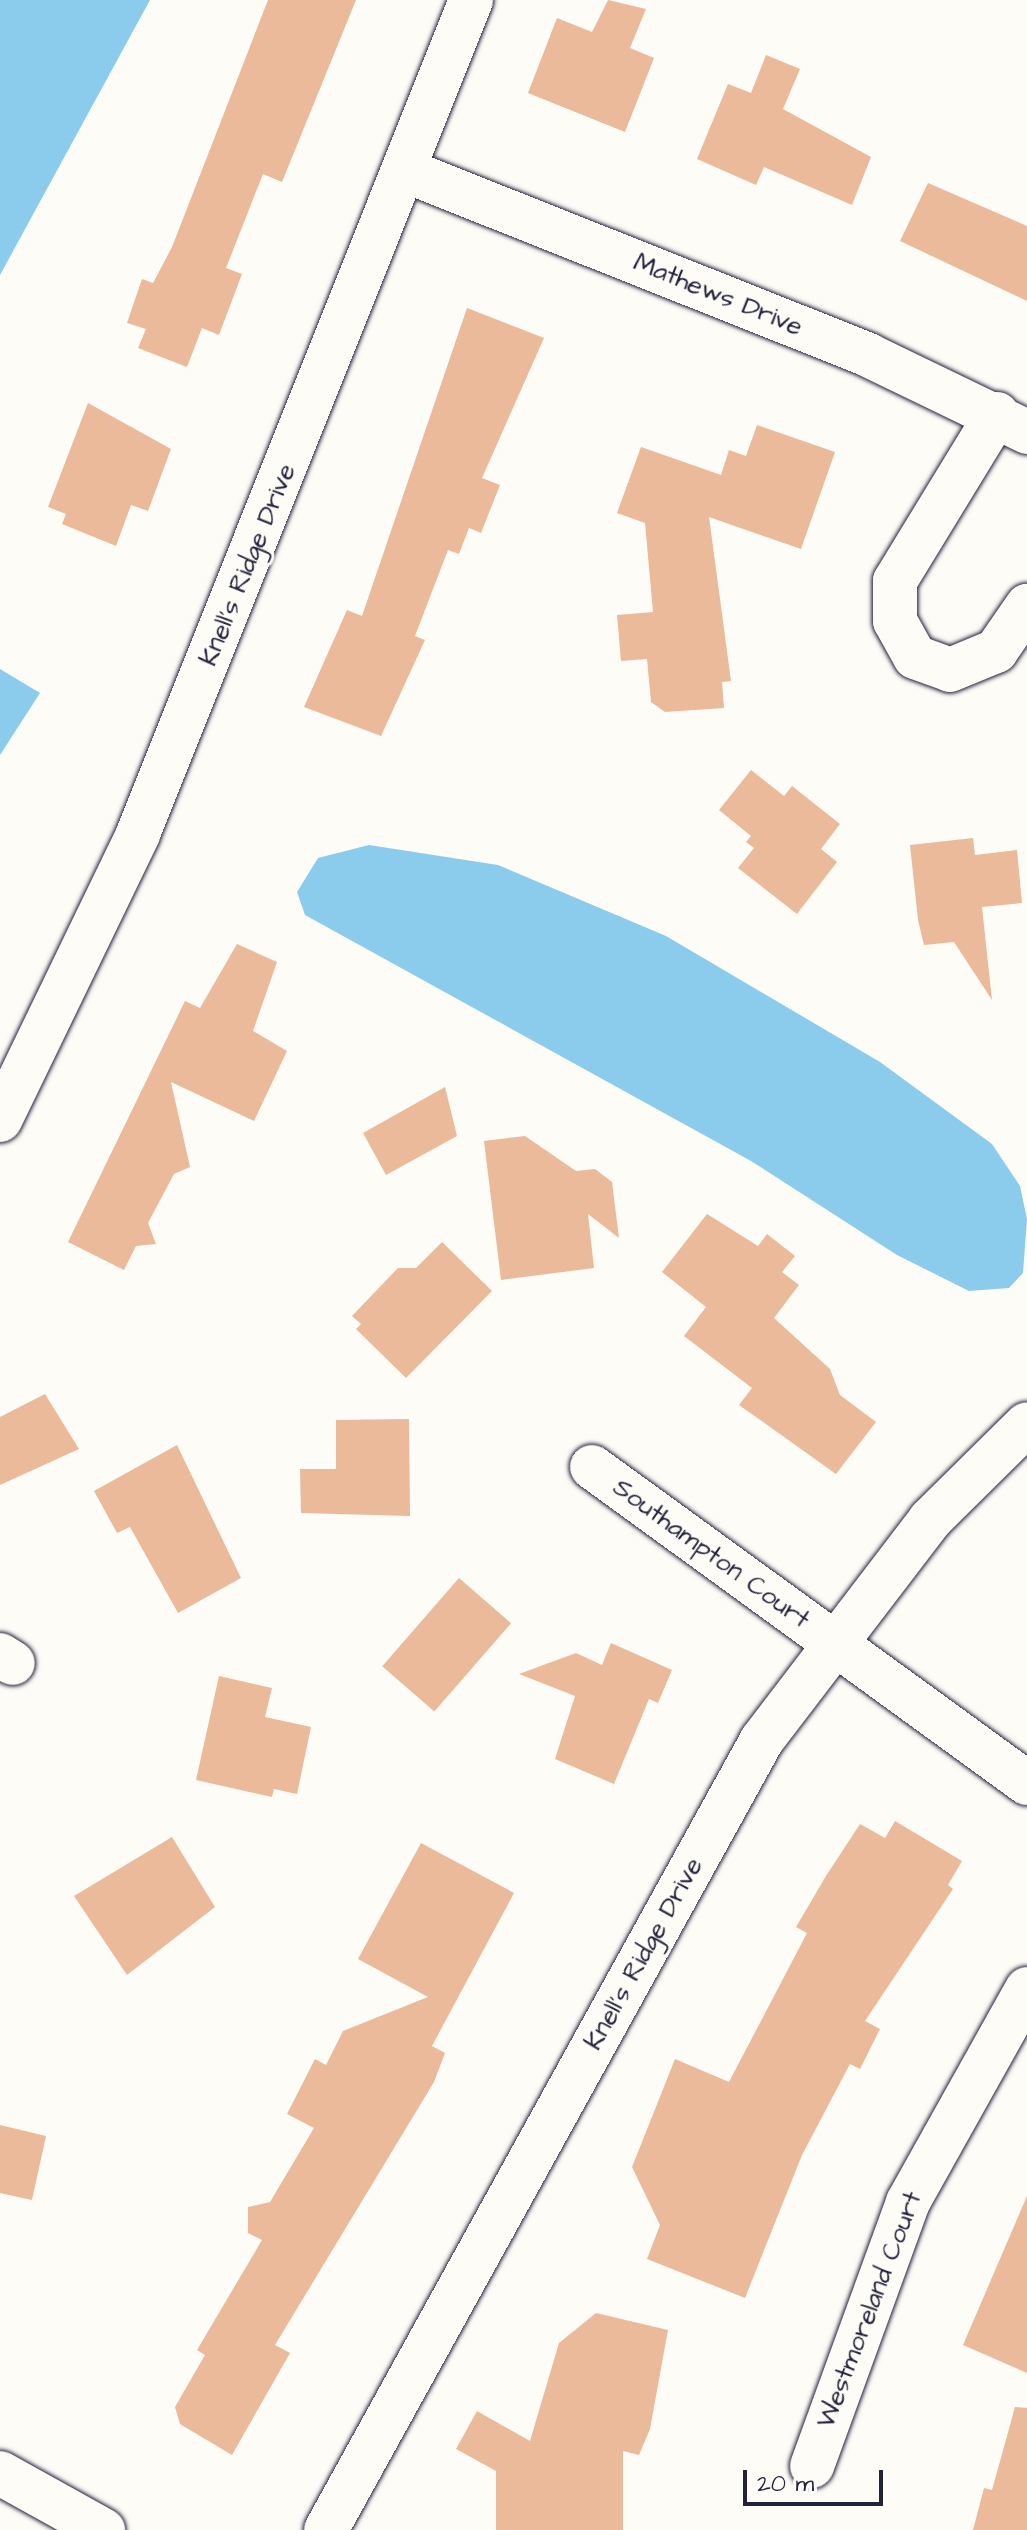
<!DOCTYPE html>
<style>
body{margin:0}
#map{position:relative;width:1027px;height:2530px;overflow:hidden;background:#fdfcf7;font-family:"Architects Daughter",sans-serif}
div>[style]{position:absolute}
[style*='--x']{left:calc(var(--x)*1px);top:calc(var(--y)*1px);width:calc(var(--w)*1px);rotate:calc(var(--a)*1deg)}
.water>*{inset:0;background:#8bccec}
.building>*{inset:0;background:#eaba9b;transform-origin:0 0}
.roads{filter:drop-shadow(0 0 2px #22223b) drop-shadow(0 0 2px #22223b)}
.street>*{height:44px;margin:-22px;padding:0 22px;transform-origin:22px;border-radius:22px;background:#fdfcf7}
.secondary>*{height:44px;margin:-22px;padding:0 22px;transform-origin:22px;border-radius:22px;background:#fdfcf7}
span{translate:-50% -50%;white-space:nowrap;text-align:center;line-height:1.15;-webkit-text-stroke:6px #fdfcf7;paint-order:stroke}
.street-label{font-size:26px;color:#22223b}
.scale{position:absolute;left:743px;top:2470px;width:140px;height:36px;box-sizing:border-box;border:4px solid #22223b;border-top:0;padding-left:10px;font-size:24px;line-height:28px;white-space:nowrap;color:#22223b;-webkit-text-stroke:6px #fdfcf7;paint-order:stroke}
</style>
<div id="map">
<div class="water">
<i style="clip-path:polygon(0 0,150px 0,0 275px)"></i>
<i style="clip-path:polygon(0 669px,40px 693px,0 755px)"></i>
<i style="clip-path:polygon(369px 845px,498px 865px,666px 936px,880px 1062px,992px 1144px,1020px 1186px,1027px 1219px,1023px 1273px,1009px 1288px,969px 1291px,897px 1255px,751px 1161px,305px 915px,297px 892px,318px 858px)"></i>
</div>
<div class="building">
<i style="clip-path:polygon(268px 0,356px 0,282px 182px,263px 174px,226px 268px,242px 274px,219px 335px,202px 328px,187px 367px,138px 348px,146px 329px,127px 323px,142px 279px,153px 283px,172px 247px)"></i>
<i style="clip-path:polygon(608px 0,646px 9px,630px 48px,654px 58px,625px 132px,528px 93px,557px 18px,592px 32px)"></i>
<i style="clip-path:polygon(766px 55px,800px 69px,783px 109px,871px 157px,852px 205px,764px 167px,756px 185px,697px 159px,728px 84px,751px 93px)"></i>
<i style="clip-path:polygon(928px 183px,1027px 226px,1027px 301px,900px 241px)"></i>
<i style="clip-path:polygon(467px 308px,544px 338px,482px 478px,500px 485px,481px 533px,469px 528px,459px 554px,448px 550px,415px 636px,425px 640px,381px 736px,304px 707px,347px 610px,362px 616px)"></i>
<i style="clip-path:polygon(88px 403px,171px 449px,148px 511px,131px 505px,116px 546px,62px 524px,66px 514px,48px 507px)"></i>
<i style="clip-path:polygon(757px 425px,835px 452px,801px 549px,709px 517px,731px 681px,722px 682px,724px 708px,665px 712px,651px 702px,647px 659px,621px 661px,617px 615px,653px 612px,645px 523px,617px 513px,641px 447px,721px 475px,729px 450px,746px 456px)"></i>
<i style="clip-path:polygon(751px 770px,784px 796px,792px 786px,840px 824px,821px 849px,837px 862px,797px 914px,738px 868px,754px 848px,746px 842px,751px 836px,719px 810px)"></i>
<i style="clip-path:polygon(973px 838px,975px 855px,1017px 850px,1022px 903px,982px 907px,992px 1000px,954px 942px,924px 945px,918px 920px,910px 845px)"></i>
<i style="clip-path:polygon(237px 944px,277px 962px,253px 1031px,287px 1051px,254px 1121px,171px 1082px,190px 1167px,174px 1174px,148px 1223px,156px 1244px,136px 1246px,124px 1270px,68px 1242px,185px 1001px,200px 1008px)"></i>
<i style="clip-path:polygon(445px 1087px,457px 1136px,386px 1175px,363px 1133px)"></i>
<i style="clip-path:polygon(525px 1136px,576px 1171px,595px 1169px,612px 1182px,619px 1238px,588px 1214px,594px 1268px,501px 1280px,484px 1141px)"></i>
<i style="clip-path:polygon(707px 1214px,758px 1246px,767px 1234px,795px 1256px,782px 1272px,799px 1285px,774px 1318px,830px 1369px,840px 1395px,876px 1422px,836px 1474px,739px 1405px,752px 1388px,684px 1336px,706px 1307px,662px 1272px)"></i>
<i style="clip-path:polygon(442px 1242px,492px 1291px,406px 1378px,356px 1329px,361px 1324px,352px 1316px,398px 1268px,416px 1268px)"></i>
<i style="clip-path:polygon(45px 1394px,79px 1449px,0 1485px,0 1417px)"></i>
<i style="clip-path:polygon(409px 1419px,410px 1516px,301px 1513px,300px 1469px,336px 1469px,336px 1420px)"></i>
<i style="clip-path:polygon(177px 1445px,241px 1578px,178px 1613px,130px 1527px,117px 1533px,94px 1491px)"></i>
<i style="left:459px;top:1578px;width:69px;height:117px;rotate:41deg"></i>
<i style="clip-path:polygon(611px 1643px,672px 1670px,658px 1703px,649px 1699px,614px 1784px,555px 1759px,575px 1696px,519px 1674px,576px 1653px,602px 1665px)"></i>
<i style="clip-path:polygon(219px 1676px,272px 1688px,265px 1717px,311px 1727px,297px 1794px,274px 1789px,272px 1797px,196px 1780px)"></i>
<i style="clip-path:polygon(895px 1821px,962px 1861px,948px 1885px,953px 1889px,865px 2021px,880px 2029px,860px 2069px,850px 2064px,802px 2155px,745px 2298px,647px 2259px,660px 2225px,632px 2167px,675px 2059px,729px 2082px,807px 1933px,796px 1927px,826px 1876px,860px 1824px,885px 1838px)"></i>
<i style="clip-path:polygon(172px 1837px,215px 1907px,127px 1975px,74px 1896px)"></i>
<i style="clip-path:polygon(421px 1843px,514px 1893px,432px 2046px,445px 2053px,434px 2082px,275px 2345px,290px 2353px,232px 2455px,180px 2424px,175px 2407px,205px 2355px,197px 2350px,262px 2240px,248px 2233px,248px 2207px,270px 2202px,314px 2128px,287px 2114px,315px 2059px,326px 2065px,343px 2031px,428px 1997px,358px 1959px)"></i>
<i style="clip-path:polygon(0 2125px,46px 2136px,32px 2200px,0 2193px)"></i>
<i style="clip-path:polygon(1027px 2196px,1027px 2373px,963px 2345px)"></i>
<i style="clip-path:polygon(596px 2313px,668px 2330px,650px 2429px,639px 2455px,623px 2451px,623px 2530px,496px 2530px,496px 2471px,456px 2449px,477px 2411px,530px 2441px,559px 2343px)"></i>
<i style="clip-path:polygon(1015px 2407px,1027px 2408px,1027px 2530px,973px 2530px,984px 2488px,992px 2490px)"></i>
</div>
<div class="roads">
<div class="street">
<i style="--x:404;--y:170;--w:500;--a:21.7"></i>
<i style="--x:868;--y:355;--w:177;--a:25.8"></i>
<i style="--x:997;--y:414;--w:196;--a:121.4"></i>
<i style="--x:895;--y:581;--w:40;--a:90"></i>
<i style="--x:895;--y:621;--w:41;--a:60.9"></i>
<i style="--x:915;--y:657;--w:37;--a:20"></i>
<i style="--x:950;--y:670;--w:50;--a:-22.4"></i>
<i style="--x:996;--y:651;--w:55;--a:-55.4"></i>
<i style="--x:0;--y:1120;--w:318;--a:-64.2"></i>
<i style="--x:138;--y:834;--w:898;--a:-68.23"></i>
<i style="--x:592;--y:1467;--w:538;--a:36"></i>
<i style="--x:0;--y:1655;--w:15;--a:32"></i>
<i style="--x:812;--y:2466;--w:281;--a:-70"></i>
<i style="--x:908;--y:2202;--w:244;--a:-60.8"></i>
<i style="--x:326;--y:2530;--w:902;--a:-61.11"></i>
<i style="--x:762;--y:1740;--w:277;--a:-52.6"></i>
<i style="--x:930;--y:1520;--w:136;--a:-44.7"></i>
</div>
<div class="secondary">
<i style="--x:0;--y:2473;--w:118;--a:29"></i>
</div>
</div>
<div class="street-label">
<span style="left:718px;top:295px;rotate:22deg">Mathews Drive</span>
<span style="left:248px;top:565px;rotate:-68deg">Knell's Ridge Drive</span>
<span style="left:711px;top:1554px;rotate:36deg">Southampton Court</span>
<span style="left:644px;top:1954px;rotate:-61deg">Knell's Ridge Drive</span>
<span style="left:870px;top:2310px;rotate:-69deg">Westmoreland Court</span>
</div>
<div class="scale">20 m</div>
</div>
